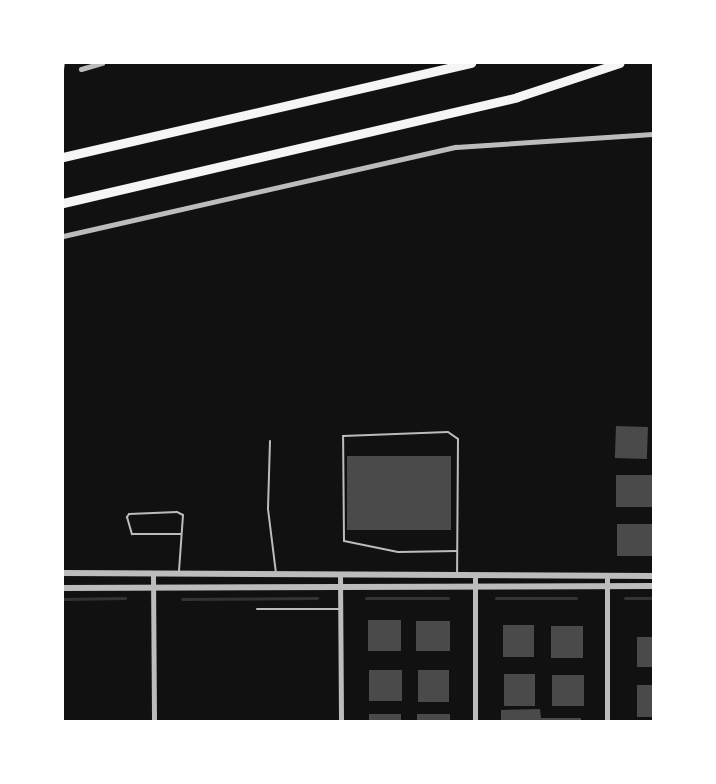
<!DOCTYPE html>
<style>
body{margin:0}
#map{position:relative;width:716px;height:784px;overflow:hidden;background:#111;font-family:Raleway,sans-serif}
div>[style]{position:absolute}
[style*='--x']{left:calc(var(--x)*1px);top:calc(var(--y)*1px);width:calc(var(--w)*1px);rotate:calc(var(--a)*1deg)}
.stream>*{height:3px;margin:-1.5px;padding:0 1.5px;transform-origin:1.5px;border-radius:1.5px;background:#333}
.building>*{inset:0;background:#4a4a4a;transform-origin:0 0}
.service>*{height:2px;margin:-1px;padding:0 1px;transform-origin:1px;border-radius:1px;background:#bcbcbc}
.minor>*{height:5px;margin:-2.5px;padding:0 2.5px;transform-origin:2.5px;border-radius:2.5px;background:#bcbcbc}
.tertiary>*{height:6px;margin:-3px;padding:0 3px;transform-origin:3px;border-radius:3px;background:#bcbcbc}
.motorway>*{height:9px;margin:-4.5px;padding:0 4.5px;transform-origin:4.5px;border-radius:4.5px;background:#f5f5f5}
span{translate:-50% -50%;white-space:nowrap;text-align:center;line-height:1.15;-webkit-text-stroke:6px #fff;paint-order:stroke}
.frame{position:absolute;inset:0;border:64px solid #fff;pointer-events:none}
</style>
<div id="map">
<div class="stream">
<i style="--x:366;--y:598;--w:82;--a:0"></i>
<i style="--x:496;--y:598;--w:80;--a:0"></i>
<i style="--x:625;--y:598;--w:28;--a:0"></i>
<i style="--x:63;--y:599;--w:62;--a:-0.9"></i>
<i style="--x:182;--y:599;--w:135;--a:-0.4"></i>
</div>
<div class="building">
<i style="left:616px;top:426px;width:32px;height:32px;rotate:2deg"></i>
<i style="left:347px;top:456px;width:104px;height:74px"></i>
<i style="left:616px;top:475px;width:37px;height:32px"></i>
<i style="left:617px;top:524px;width:36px;height:32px"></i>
<i style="left:368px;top:620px;width:33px;height:31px"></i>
<i style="left:416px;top:621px;width:34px;height:30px"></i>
<i style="left:503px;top:625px;width:31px;height:32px"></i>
<i style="left:551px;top:626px;width:32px;height:32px"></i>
<i style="left:637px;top:637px;width:16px;height:30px"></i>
<i style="left:369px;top:670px;width:33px;height:31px"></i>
<i style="left:418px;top:670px;width:31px;height:32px"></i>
<i style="left:504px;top:674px;width:31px;height:32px"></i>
<i style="left:552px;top:675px;width:32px;height:31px"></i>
<i style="left:637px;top:685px;width:16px;height:32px"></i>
<i style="clip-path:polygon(540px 709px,541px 718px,581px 718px,581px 721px,501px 721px,501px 710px)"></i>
<i style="left:369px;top:714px;width:32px;height:7px"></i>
<i style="left:417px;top:714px;width:33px;height:7px"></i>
</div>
<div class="service">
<i style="--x:63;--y:70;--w:7;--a:-82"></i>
<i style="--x:270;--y:441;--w:68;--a:91.7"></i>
<i style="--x:268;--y:509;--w:64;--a:82.9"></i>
<i style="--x:457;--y:551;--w:59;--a:179"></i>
<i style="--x:398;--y:552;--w:55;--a:-168.5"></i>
<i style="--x:344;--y:541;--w:105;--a:-90.5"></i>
<i style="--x:343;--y:436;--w:105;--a:-2.2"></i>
<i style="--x:448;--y:432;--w:12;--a:35"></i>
<i style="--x:458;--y:439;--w:136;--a:90.4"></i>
<i style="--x:179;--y:571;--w:56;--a:-85.9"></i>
<i style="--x:183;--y:515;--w:7;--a:-153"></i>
<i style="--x:177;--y:512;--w:48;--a:177.6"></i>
<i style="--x:129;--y:514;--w:4;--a:124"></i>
<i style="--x:127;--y:517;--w:18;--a:74"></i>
<i style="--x:132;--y:534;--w:49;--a:0"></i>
<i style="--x:257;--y:609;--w:83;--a:0"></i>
</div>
<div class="minor">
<i style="--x:81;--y:69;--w:22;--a:-16"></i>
<i style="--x:63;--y:236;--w:403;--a:-12.8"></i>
<i style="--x:456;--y:147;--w:197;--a:-3.8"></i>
<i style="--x:153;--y:574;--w:147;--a:89.6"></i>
<i style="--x:340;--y:574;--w:147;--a:89.6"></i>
<i style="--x:475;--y:721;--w:146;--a:-90"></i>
<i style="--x:607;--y:721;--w:146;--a:-90"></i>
</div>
<div class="tertiary">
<i style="--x:63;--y:573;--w:590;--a:0.29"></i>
<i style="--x:63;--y:588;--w:590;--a:-0.19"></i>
</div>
<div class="motorway">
<i style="--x:63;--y:157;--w:419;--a:-13"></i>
<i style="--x:63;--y:203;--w:466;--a:-13.1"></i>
<i style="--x:517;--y:97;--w:108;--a:-18.3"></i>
</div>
<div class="frame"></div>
</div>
